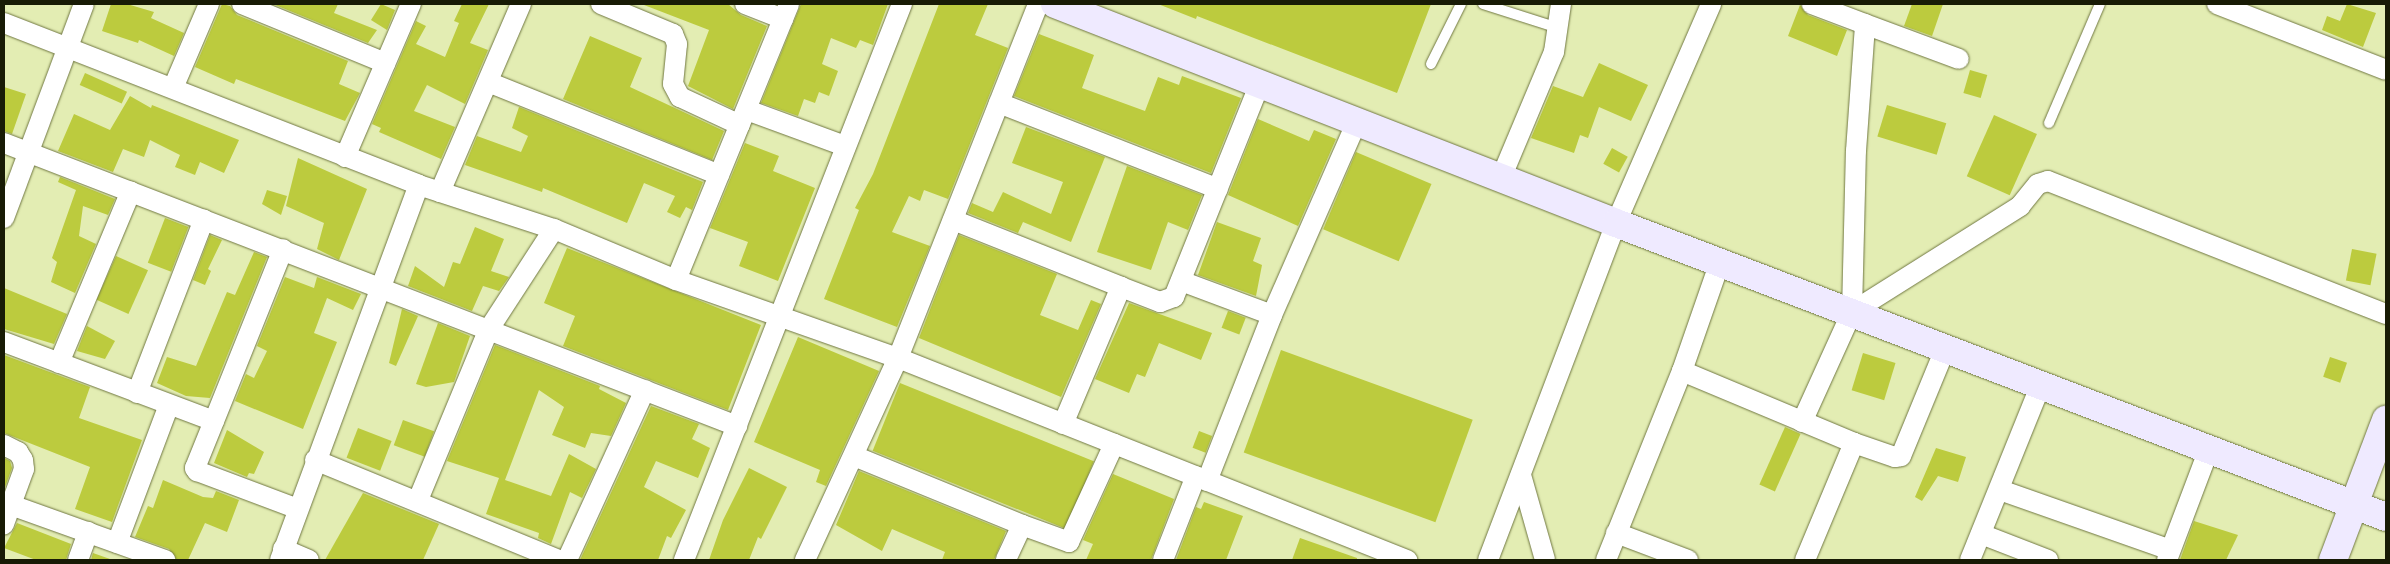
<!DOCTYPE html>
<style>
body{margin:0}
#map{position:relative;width:2390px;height:564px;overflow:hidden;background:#e3edb3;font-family:"Alegreya Sans",sans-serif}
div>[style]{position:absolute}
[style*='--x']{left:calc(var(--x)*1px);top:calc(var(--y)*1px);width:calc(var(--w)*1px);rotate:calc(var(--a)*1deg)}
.building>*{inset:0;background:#bccb3e;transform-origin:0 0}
.roads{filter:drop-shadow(0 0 1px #707742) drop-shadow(0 0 1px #707742)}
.lane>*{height:10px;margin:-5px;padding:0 5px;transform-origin:5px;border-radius:5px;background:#fff}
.street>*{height:20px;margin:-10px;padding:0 10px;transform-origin:10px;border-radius:10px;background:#fff}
.secondary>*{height:28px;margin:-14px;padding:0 14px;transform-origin:14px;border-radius:14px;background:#efeaff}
span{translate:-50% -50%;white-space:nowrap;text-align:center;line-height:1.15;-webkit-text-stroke:5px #fff;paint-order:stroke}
.frame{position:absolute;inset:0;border:5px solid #181b05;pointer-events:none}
</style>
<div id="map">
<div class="building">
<i style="clip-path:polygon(111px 4px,127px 4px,154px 12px,151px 18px,184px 33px,174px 56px,139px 40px,138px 43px,102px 31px)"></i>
<i style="clip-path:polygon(222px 4px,230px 6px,237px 15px,348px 61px,339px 84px,360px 93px,345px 121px,236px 79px,234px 84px,195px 67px)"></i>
<i style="clip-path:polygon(273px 4px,338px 4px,334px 13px,377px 30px,368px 43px)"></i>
<i style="clip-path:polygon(381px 4px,395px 10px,387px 30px,371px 20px)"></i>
<i style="clip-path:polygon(462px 4px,489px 4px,470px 43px,488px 50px,465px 104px,427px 85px,414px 111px,455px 127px,441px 159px,379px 132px,381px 128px,372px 124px,416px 21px,426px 26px,416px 44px,445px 57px,459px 23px,454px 21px)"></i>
<i style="clip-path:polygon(728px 4px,741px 15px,767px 26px,733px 109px,688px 86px,709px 30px,644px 5px)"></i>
<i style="clip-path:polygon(801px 4px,888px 4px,873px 45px,860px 40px,856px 48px,831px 38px,822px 64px,838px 71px,829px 96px,819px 92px,815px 103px,804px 99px,798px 116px,761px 103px)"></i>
<i style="clip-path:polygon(939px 4px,988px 4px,975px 35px,1008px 48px,948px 199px,924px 190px,920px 201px,909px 196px,892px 232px,930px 246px,897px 327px,824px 299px,859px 210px,855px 208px,873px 174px)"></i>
<i style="clip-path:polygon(1158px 4px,1431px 4px,1397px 93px,1197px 16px,1196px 19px)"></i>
<i style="clip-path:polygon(1912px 4px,1943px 4px,1932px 36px,1904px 26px)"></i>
<i style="clip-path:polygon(2347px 4px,2376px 13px,2363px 47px,2322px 30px,2327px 16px,2340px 21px)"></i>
<i style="clip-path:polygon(1800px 5px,1808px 15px,1847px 30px,1837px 56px,1788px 36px)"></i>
<i style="clip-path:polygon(1039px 34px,1094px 55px,1082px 88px,1145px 111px,1158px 77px,1179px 85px,1182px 76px,1241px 98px,1211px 173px,1014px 96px)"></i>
<i style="clip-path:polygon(590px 36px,642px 58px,630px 87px,724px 131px,712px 160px,563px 99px)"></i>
<i style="clip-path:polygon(1599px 63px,1648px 85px,1631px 121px,1599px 107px,1588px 138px,1580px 135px,1574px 153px,1531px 138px,1553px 86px,1583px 97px)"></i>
<i style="left:1970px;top:70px;width:18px;height:24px;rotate:16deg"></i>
<i style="left:85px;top:73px;width:46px;height:13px;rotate:24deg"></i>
<i style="clip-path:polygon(4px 87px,26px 94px,12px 134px,4px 131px)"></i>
<i style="clip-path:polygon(130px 96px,151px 108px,152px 105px,239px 140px,224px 173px,200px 162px,195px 175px,175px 167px,180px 155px,150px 140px,144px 157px,123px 149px,113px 172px,58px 151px,74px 114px,110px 130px)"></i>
<i style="left:1887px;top:105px;width:62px;height:33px;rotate:17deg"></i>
<i style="clip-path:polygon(519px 107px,703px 182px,692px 210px,686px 207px,680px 218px,667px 212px,675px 196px,644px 183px,627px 223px,543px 188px,542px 192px,465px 165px,477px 136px,521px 152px,528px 136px,512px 128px)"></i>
<i style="left:1994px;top:115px;width:47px;height:67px;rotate:24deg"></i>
<i style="clip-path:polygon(1258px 119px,1309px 141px,1314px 130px,1336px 139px,1298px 226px,1228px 195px)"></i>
<i style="clip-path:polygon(1026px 127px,1105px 157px,1071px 242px,1023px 222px,1018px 233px,968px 213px,972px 203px,993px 212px,1003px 192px,1051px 214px,1063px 182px,1012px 163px)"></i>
<i style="clip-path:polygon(745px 143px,779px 156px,773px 171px,815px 188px,778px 281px,739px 266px,748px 242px,710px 228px)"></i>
<i style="left:1612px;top:148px;width:18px;height:18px;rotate:29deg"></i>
<i style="left:1356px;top:152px;width:82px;height:84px;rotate:23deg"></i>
<i style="clip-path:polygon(298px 158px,367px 189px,339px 260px,317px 249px,324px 223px,286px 206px)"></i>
<i style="clip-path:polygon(1127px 166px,1202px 195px,1188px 230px,1168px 222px,1151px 270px,1097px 252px)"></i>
<i style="clip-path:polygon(60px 177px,115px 199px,108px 215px,83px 206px,79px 236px,96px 244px,75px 293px,51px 282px,57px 262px,52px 258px,76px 190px,58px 182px)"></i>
<i style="clip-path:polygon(267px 190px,287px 196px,281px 215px,262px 204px)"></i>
<i style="left:165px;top:218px;width:25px;height:48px;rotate:21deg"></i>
<i style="clip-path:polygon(1217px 222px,1261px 238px,1253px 261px,1262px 265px,1256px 296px,1198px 275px)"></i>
<i style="clip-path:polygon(475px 227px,504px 239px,491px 271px,509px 277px,499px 291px,483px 286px,472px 311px,408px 286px,415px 266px,444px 287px,453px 262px,460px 264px)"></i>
<i style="clip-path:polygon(210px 235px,222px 240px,208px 269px,211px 271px,205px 285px,193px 280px)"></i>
<i style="clip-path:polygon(959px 235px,1057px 274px,1040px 315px,1078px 330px,1091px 300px,1101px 304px,1061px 397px,919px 338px)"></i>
<i style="clip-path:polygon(567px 248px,761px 325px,728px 410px,563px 346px,575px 316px,544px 303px)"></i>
<i style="left:2352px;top:249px;width:25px;height:32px;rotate:11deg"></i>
<i style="clip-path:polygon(254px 252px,267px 257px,210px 398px,186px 396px,157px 383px,167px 357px,196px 366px,227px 292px,235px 295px)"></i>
<i style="left:116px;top:256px;width:35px;height:48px;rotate:24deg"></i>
<i style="clip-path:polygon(285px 277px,314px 288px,317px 277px,361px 294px,353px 310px,327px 298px,314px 333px,337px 342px,303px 429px,235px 401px,246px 374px,254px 378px,267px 351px,257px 346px)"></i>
<i style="clip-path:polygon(4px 288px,67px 314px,54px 344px,4px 329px)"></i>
<i style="clip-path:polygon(1129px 303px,1212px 333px,1201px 360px,1159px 343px,1145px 377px,1137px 374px,1129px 393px,1095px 379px)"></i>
<i style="clip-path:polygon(402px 309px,418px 316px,396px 366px,389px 363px)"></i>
<i style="left:1228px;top:311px;width:19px;height:18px;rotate:21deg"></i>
<i style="clip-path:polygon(438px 323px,470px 336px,454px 382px,426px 387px,416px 384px)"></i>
<i style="clip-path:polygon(87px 326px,115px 341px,105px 359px,77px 351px)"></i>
<i style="clip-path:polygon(798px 337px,879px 371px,826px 486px,816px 482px,820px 470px,754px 442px)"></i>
<i style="clip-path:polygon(495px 345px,600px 386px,599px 389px,626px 403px,611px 436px,591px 433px,585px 448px,552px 435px,564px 407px,539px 390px,505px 480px,551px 496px,569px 454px,596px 469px,582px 498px,570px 492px,551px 544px,538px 538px,539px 533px,486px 514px,499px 478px,447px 461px)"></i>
<i style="left:1281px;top:350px;width:204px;height:109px;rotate:20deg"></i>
<i style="left:1863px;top:353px;width:34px;height:39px;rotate:17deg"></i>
<i style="clip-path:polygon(4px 355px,90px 387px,79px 418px,142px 440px,112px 522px,75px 509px,90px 467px,4px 433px)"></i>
<i style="left:2330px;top:357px;width:18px;height:21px;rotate:19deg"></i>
<i style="left:900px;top:383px;width:209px;height:73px;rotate:22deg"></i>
<i style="clip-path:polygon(651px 406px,699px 424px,692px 439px,710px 448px,698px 478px,656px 461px,644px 487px,686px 510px,671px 538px,667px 536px,658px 560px,580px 560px)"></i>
<i style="left:403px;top:420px;width:33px;height:27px;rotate:20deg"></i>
<i style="left:1785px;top:427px;width:17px;height:63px;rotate:24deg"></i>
<i style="left:358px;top:428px;width:36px;height:32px;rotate:21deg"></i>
<i style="clip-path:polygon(227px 430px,264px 452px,254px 474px,249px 473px,247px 477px,214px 463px)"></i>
<i style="left:1199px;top:431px;width:14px;height:18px;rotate:21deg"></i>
<i style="clip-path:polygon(1936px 448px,1966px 457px,1958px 482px,1938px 476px,1922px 501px,1915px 497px)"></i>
<i style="clip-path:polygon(4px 458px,10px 461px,12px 468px,4px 490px)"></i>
<i style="clip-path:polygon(749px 468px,787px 487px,761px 539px,758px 537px,749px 560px,709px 560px,723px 520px)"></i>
<i style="clip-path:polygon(859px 471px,1006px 531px,994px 560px,942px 560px,945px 552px,892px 529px,882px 551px,836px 525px)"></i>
<i style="clip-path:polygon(1113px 474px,1174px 499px,1151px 560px,1086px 560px,1093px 544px,1083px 540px)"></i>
<i style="clip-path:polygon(163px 480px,203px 497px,213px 498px,216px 491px,239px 500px,227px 532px,205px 523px,188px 560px,177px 560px,169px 549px,135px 537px,148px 506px,153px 508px)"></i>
<i style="clip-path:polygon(363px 493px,439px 524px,423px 560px,325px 560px)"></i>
<i style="clip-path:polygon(1204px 502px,1243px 516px,1226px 560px,1176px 560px,1196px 507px,1201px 509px)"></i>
<i style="clip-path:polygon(2194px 521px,2238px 535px,2226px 560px,2180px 560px)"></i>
<i style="clip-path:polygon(17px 523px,71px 544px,66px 560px,36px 560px,4px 548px)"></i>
<i style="clip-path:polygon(1300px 538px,1357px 558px,1357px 560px,1292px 560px)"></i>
<i style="clip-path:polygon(93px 553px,110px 559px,109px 560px,91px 560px)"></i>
</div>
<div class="roads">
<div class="lane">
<i style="--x:1483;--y:4;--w:79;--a:17.7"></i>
<i style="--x:1431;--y:64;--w:67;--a:-63.4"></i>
<i style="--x:2049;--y:123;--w:129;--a:-66.8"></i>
</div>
<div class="street">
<i style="--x:242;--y:4;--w:155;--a:22.4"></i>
<i style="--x:601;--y:4;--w:78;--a:22.6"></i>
<i style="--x:673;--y:34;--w:11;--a:68"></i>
<i style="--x:677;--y:44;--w:40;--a:95.7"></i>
<i style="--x:673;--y:84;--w:15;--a:62"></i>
<i style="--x:680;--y:97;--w:66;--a:25"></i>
<i style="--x:745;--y:4;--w:41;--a:21.5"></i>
<i style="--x:2217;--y:4;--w:181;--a:21.3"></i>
<i style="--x:4;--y:23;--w:445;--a:21.3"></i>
<i style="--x:419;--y:185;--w:142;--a:18.1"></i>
<i style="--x:554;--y:229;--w:132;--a:22.7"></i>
<i style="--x:676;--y:280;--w:235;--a:19.4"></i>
<i style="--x:898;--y:358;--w:548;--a:21.65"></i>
<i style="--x:1865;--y:24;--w:100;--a:20.4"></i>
<i style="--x:488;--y:82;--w:249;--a:21.9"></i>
<i style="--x:173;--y:88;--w:91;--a:-66.8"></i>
<i style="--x:999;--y:103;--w:235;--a:21.4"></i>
<i style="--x:747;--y:110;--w:104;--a:20.2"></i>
<i style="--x:4;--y:143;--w:786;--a:21.11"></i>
<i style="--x:345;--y:157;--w:167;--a:-66.7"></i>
<i style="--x:1501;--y:178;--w:137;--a:-67.2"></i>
<i style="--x:1554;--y:52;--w:49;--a:-81.7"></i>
<i style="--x:440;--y:192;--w:205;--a:-66.7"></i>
<i style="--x:4;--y:218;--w:228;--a:-69.5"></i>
<i style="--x:953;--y:220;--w:181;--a:21.7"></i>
<i style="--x:676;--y:280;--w:298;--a:-67.7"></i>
<i style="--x:1181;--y:281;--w:97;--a:20.5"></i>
<i style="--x:1852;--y:312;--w:199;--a:-32.2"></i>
<i style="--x:2020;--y:206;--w:28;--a:-51"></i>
<i style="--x:2038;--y:184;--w:10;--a:-17"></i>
<i style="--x:2048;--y:181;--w:363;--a:21.5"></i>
<i style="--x:4;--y:342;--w:224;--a:20.6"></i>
<i style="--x:214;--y:421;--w:185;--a:-68.1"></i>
<i style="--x:59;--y:363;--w:186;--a:-67.3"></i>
<i style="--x:1682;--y:371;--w:186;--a:22.7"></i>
<i style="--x:137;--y:393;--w:186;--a:-68.9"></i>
<i style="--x:214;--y:421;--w:51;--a:112"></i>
<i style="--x:195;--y:468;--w:4;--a:56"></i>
<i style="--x:197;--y:471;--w:108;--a:20.6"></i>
<i style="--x:1802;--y:422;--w:121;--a:-65.6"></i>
<i style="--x:1852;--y:312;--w:161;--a:-88.6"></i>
<i style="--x:1856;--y:151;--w:127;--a:-85.9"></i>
<i style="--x:1865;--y:24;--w:57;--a:-159.3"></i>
<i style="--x:1063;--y:424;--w:149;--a:-67.1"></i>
<i style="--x:1121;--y:287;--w:42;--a:21"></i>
<i style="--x:1160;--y:302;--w:15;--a:-20"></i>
<i style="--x:1174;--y:297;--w:231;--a:-68.1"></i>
<i style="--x:4;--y:445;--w:16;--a:27"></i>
<i style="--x:18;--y:452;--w:9;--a:58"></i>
<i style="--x:23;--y:460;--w:9;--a:84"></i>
<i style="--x:24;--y:469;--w:59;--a:110"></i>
<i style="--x:854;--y:456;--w:182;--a:22.3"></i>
<i style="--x:1022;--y:525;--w:38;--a:115"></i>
<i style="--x:315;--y:460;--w:264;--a:22.3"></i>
<i style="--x:1521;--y:475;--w:88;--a:74.2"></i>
<i style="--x:1207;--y:481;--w:178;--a:-68.6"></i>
<i style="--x:1272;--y:315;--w:212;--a:-66.3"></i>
<i style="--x:2000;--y:490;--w:180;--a:19.4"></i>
<i style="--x:418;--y:500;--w:185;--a:-67.5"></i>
<i style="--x:489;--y:329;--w:119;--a:-57"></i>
<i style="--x:11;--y:505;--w:164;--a:19.7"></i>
<i style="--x:1022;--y:525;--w:50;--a:19.9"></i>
<i style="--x:1069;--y:542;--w:108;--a:-65.3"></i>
<i style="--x:1616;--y:533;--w:77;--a:20.6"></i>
<i style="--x:1981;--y:534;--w:72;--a:21.2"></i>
<i style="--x:117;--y:543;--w:147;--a:-69.4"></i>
<i style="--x:283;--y:549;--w:28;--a:23"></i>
<i style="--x:78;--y:560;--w:30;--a:-70"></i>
<i style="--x:280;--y:560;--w:400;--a:-69.7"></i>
<i style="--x:567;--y:560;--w:187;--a:-65.4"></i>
<i style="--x:684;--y:560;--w:597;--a:-68.59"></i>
<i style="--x:805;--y:560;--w:222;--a:-65.3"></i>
<i style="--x:898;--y:358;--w:381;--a:-68.4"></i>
<i style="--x:1163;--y:560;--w:90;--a:-68.6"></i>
<i style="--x:1488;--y:560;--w:360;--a:-69.2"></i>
<i style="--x:1616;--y:223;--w:239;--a:-66.5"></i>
<i style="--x:1606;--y:560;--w:204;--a:-68.1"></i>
<i style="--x:1682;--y:371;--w:115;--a:-70.8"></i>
<i style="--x:1805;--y:560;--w:127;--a:-67.3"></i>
<i style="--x:1854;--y:443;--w:43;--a:18.9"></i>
<i style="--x:1895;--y:457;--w:6;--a:-9"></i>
<i style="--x:1901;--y:456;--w:118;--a:-67.6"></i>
<i style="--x:1970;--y:560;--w:190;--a:-68"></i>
<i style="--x:2167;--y:560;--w:119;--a:-69.3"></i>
</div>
<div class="secondary">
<i style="--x:1055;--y:4;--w:602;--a:21.32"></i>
<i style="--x:1616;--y:223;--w:824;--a:20.9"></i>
<i style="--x:2333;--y:560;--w:150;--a:-69.3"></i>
</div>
</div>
<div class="frame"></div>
</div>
